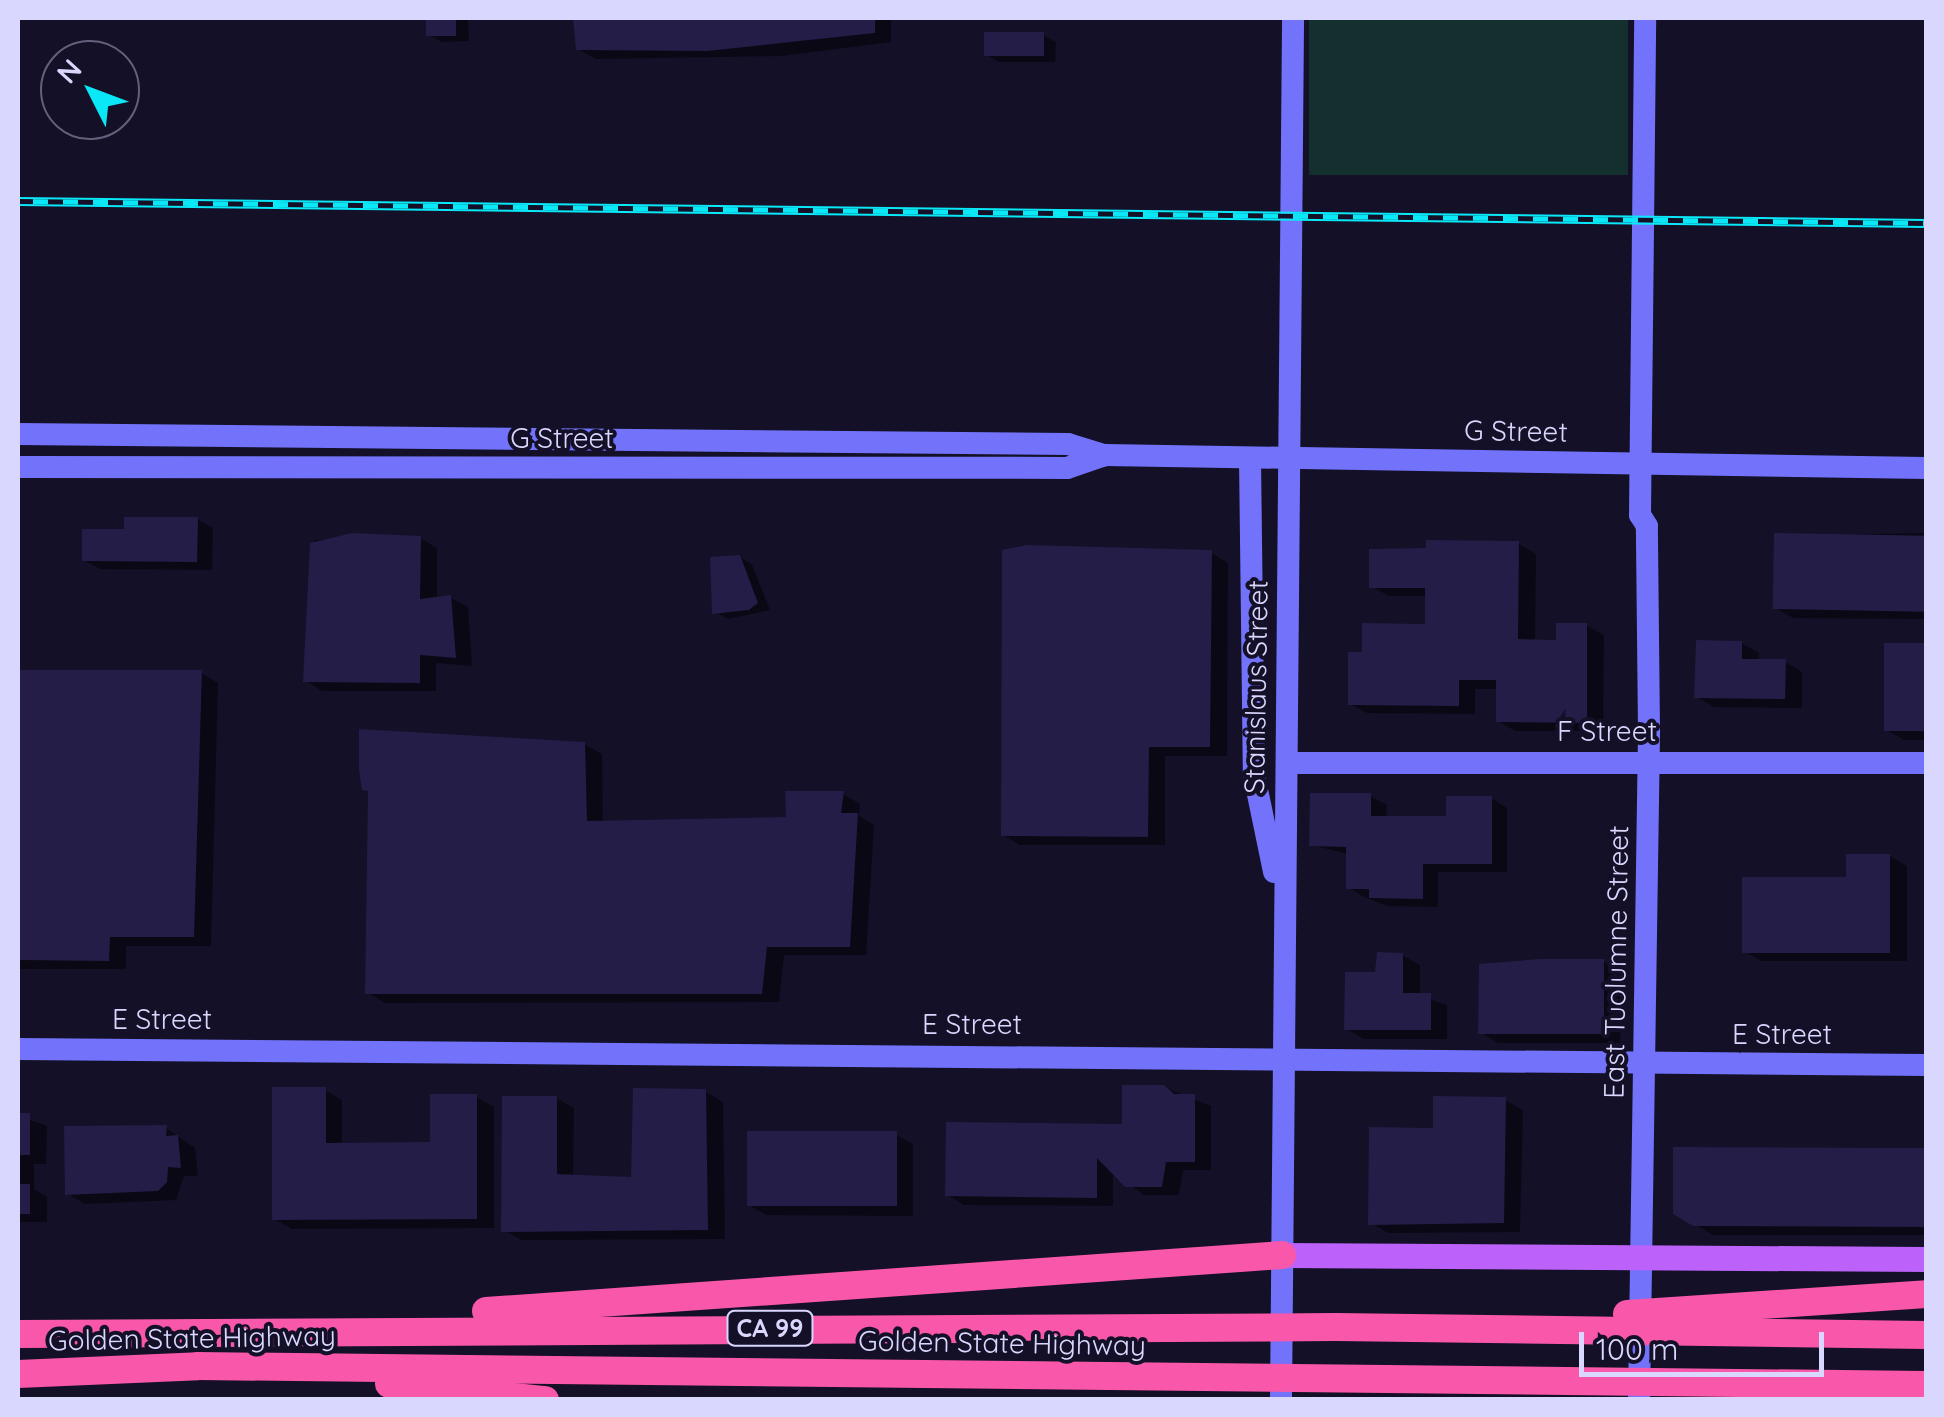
<!DOCTYPE html>
<style>
body{margin:0}
#map{position:relative;width:1944px;height:1417px;overflow:hidden;background:#131027;font-family:Quicksand,sans-serif}
div>[style]{position:absolute}
[style*='--x']{left:calc(var(--x)*1px);top:calc(var(--y)*1px);width:calc(var(--w)*1px);rotate:calc(var(--a)*1deg)}
.green>*{inset:0;background:#14302e;transform-origin:0 0}
.shadow>*{inset:0;background:#0007}
.building>*{inset:0;background:#241d47;transform-origin:0 0}
.secondary>*{height:22px;margin:-11px;padding:0 11px;transform-origin:11px;border-radius:11px;background:#7273fa}
.primary>*{height:25px;margin:-12.5px;padding:0 12.5px;transform-origin:12.5px;border-radius:12.5px;background:#bc62fa}
.highway>*{height:28px;margin:-14px;padding:0 14px;transform-origin:14px;border-radius:14px;background:#f957aa}
.rail>*{height:9px;margin-top:-4.5px;transform-origin:0;background:repeating-linear-gradient(90deg,#131027 0 15px,#0ae7f7 0 30px);box-sizing:border-box;border-block:2px solid #0ae7f7}
span{translate:-50% -50%;white-space:nowrap;text-align:center;line-height:1.15;-webkit-text-stroke:8px #131027;paint-order:stroke}
.shield-label span{padding:2px 8px;background:#131027;border:2px solid;border-radius:8px;-webkit-text-stroke-width:0}
.shield-label{font-size:25px;color:#dad7fe;font-weight:700}
.street-label{font-size:28px;color:#dad7fe}
.frame{position:absolute;inset:0;border:20px solid #dad7fe;pointer-events:none}
.north{position:absolute;left:40px;top:40px;width:100px;height:100px;box-sizing:border-box;background:#131027;border:2px solid #63607d;border-radius:50%;rotate:312deg;font-size:28px;font-weight:700;line-height:40px;text-align:center;color:#dad7fe}
.north::after{content:'';display:block;margin:auto;width:35px;height:45px;background:#0ae7f7;clip-path:polygon(50% 0,100% 100%,50% 72%,0 100%)}
.scale{position:absolute;left:1579px;top:1332px;width:245px;height:45px;box-sizing:border-box;border:5px solid #dad7fe;border-top:0;padding-left:12px;font-size:30px;line-height:35px;white-space:nowrap;color:#dad7fe;-webkit-text-stroke:8px #131027;paint-order:stroke}
</style>
<div id="map">
<div class="green">
<i style="left:1309px;top:18px;width:319px;height:157px"></i>
</div>
<div class="shadow">
<i style="clip-path:polygon(428px 18px,468px 18px,469px 41px,442px 42px,429px 35px)"></i>
<i style="clip-path:polygon(577px 18px,891px 18px,891px 42px,782px 56px,596px 59px,578px 49px)"></i>
<i style="clip-path:polygon(1043px 35px,1056px 42px,1055px 62px,999px 62px,986px 55px)"></i>
<i style="clip-path:polygon(197px 519px,213px 528px,212px 570px,100px 569px,84px 560px)"></i>
<i style="clip-path:polygon(1926px 533px,1926px 619px,1793px 618px,1776px 608px,1777px 536px)"></i>
<i style="clip-path:polygon(420px 538px,437px 548px,437px 599px,451px 598px,468px 607px,472px 666px,436px 663px,436px 691px,322px 691px,306px 681px,315px 540px)"></i>
<i style="clip-path:polygon(1519px 544px,1536px 554px,1535px 642px,1558px 642px,1587px 626px,1604px 635px,1603px 731px,1515px 731px,1498px 721px,1499px 689px,1475px 689px,1475px 714px,1367px 713px,1350px 704px,1364px 655px,1427px 626px,1428px 596px,1389px 596px,1372px 587px)"></i>
<i style="clip-path:polygon(1211px 553px,1228px 563px,1227px 756px,1165px 756px,1165px 845px,1020px 845px,1003px 835px)"></i>
<i style="clip-path:polygon(740px 557px,752px 565px,770px 610px,728px 619px,715px 612px)"></i>
<i style="clip-path:polygon(1741px 643px,1759px 653px,1758px 662px,1785px 662px,1802px 672px,1802px 708px,1714px 707px,1697px 697px)"></i>
<i style="clip-path:polygon(1887px 646px,1926px 646px,1926px 740px,1904px 740px,1887px 730px)"></i>
<i style="clip-path:polygon(18px 672px,201px 673px,218px 683px,211px 946px,126px 946px,126px 969px,18px 969px)"></i>
<i style="clip-path:polygon(584px 744px,602px 754px,603px 823px,788px 819px,843px 794px,860px 804px,859px 816px,874px 825px,866px 955px,784px 955px,779px 1002px,385px 1003px,368px 993px)"></i>
<i style="clip-path:polygon(1370px 796px,1387px 805px,1386px 818px,1448px 818px,1491px 798px,1507px 808px,1507px 872px,1438px 872px,1438px 907px,1388px 906px,1364px 897px,1348px 887px,1348px 854px,1312px 845px)"></i>
<i style="clip-path:polygon(1890px 856px,1907px 866px,1907px 961px,1761px 961px,1744px 951px)"></i>
<i style="clip-path:polygon(1402px 955px,1420px 965px,1420px 996px,1447px 1005px,1447px 1039px,1364px 1039px,1347px 1029px,1377px 975px)"></i>
<i style="clip-path:polygon(1604px 962px,1621px 972px,1620px 1043px,1498px 1043px,1481px 1033px)"></i>
<i style="clip-path:polygon(1163px 1087px,1211px 1106px,1211px 1170px,1183px 1170px,1179px 1195px,1144px 1195px,1113px 1172px,1113px 1206px,964px 1205px,948px 1195px,1124px 1126px)"></i>
<i style="clip-path:polygon(325px 1090px,342px 1100px,342px 1146px,432px 1145px,476px 1097px,494px 1107px,494px 1228px,292px 1229px,274px 1219px)"></i>
<i style="clip-path:polygon(706px 1092px,723px 1102px,725px 1239px,521px 1240px,504px 1230px,556px 1098px,574px 1108px,573px 1177px,633px 1179px)"></i>
<i style="clip-path:polygon(1505px 1100px,1523px 1110px,1520px 1232px,1388px 1233px,1371px 1223px,1435px 1130px)"></i>
<i style="clip-path:polygon(18px 1116px,47px 1126px,46px 1164px,34px 1164px,34px 1189px,47px 1197px,47px 1222px,18px 1222px)"></i>
<i style="clip-path:polygon(166px 1128px,195px 1148px,198px 1176px,184px 1176px,176px 1200px,85px 1204px,68px 1194px)"></i>
<i style="clip-path:polygon(896px 1135px,913px 1144px,913px 1216px,766px 1215px,749px 1205px)"></i>
<i style="clip-path:polygon(1676px 1150px,1926px 1150px,1926px 1235px,1713px 1235px,1676px 1213px)"></i>
</div>
<div class="building">
<i style="left:426px;top:18px;width:30px;height:18px"></i>
<i style="clip-path:polygon(573px 18px,875px 18px,875px 33px,707px 51px,576px 50px)"></i>
<i style="left:984px;top:32px;width:60px;height:24px"></i>
<i style="clip-path:polygon(124px 517px,198px 517px,197px 562px,82px 561px,82px 529px,124px 529px)"></i>
<i style="clip-path:polygon(352px 533px,421px 536px,420px 599px,451px 595px,456px 658px,420px 655px,420px 683px,303px 682px,310px 543px)"></i>
<i style="left:1774px;top:533px;width:152px;height:76px;rotate:1deg"></i>
<i style="clip-path:polygon(1426px 540px,1519px 541px,1518px 639px,1556px 640px,1556px 623px,1587px 623px,1587px 723px,1496px 722px,1496px 680px,1459px 680px,1459px 706px,1348px 705px,1348px 652px,1362px 652px,1362px 623px,1425px 624px,1425px 588px,1369px 588px,1369px 549px,1426px 548px)"></i>
<i style="clip-path:polygon(1027px 545px,1212px 550px,1210px 747px,1149px 747px,1148px 837px,1001px 836px,1002px 550px)"></i>
<i style="clip-path:polygon(740px 555px,758px 603px,749px 610px,712px 614px,710px 557px)"></i>
<i style="clip-path:polygon(1696px 640px,1742px 641px,1742px 659px,1786px 659px,1785px 699px,1694px 698px)"></i>
<i style="left:1926px;top:643px;width:88px;height:42px;rotate:90deg"></i>
<i style="clip-path:polygon(18px 670px,202px 670px,194px 937px,110px 937px,109px 961px,18px 960px)"></i>
<i style="clip-path:polygon(359px 729px,585px 742px,587px 821px,786px 817px,785px 791px,844px 791px,841px 813px,858px 813px,850px 947px,767px 947px,762px 994px,365px 994px,368px 791px,362px 790px,359px 770px)"></i>
<i style="clip-path:polygon(1310px 793px,1371px 793px,1371px 816px,1446px 816px,1446px 796px,1492px 796px,1492px 864px,1423px 864px,1423px 899px,1369px 898px,1369px 889px,1346px 889px,1346px 847px,1309px 846px)"></i>
<i style="clip-path:polygon(1846px 854px,1890px 854px,1890px 953px,1742px 953px,1742px 877px,1846px 877px)"></i>
<i style="clip-path:polygon(1377px 952px,1403px 953px,1403px 993px,1431px 993px,1431px 1030px,1344px 1030px,1345px 972px,1375px 972px)"></i>
<i style="clip-path:polygon(1540px 959px,1604px 959px,1604px 1034px,1478px 1034px,1479px 964px)"></i>
<i style="clip-path:polygon(1122px 1085px,1164px 1085px,1174px 1094px,1195px 1094px,1195px 1162px,1166px 1162px,1162px 1187px,1125px 1187px,1097px 1158px,1097px 1198px,945px 1196px,946px 1122px,1122px 1124px)"></i>
<i style="clip-path:polygon(272px 1087px,326px 1087px,326px 1143px,430px 1142px,430px 1094px,477px 1094px,477px 1219px,272px 1220px)"></i>
<i style="clip-path:polygon(633px 1088px,706px 1089px,708px 1230px,501px 1232px,502px 1096px,557px 1096px,557px 1174px,631px 1177px)"></i>
<i style="clip-path:polygon(1433px 1096px,1506px 1097px,1504px 1223px,1368px 1225px,1369px 1127px,1433px 1128px)"></i>
<i style="left:18px;top:1113px;width:12px;height:42px"></i>
<i style="clip-path:polygon(167px 1125px,166px 1136px,178px 1135px,181px 1168px,168px 1167px,167px 1182px,158px 1191px,65px 1195px,64px 1126px)"></i>
<i style="left:747px;top:1131px;width:150px;height:75px"></i>
<i style="clip-path:polygon(1673px 1147px,1926px 1148px,1926px 1227px,1693px 1226px,1673px 1214px)"></i>
<i style="left:18px;top:1184px;width:12px;height:30px"></i>
</div>
<div class="secondary">
<i style="--x:18;--y:434;--w:1050;--a:0.55"></i>
<i style="--x:1068;--y:444;--w:39;--a:17"></i>
<i style="--x:1105;--y:455;--w:821;--a:0.91"></i>
<i style="--x:1250;--y:458;--w:317;--a:89.3"></i>
<i style="--x:1254;--y:775;--w:99;--a:78.3"></i>
<i style="--x:18;--y:467;--w:1049;--a:0.05"></i>
<i style="--x:1067;--y:468;--w:40;--a:-18.9"></i>
<i style="--x:1287;--y:763;--w:639;--a:0"></i>
<i style="--x:18;--y:1049;--w:1908;--a:0.48"></i>
<i style="--x:1281;--y:1400;--w:1382;--a:-89.5"></i>
<i style="--x:1639;--y:1400;--w:669;--a:-89.14"></i>
<i style="--x:1649;--y:731;--w:205;--a:-90.6"></i>
<i style="--x:1647;--y:526;--w:13;--a:-122"></i>
<i style="--x:1640;--y:515;--w:497;--a:-89.4"></i>
</div>
<div class="primary">
<i style="--x:1282;--y:1255;--w:644;--a:0.36"></i>
</div>
<div class="highway">
<i style="--x:486;--y:1311;--w:798;--a:-4.02"></i>
<i style="--x:1627;--y:1314;--w:300;--a:-3.8"></i>
<i style="--x:18;--y:1334;--w:1318;--a:-0.3"></i>
<i style="--x:1336;--y:1327;--w:590;--a:0.78"></i>
<i style="--x:18;--y:1374;--w:180;--a:-2.5"></i>
<i style="--x:198;--y:1366;--w:1728;--a:0.63"></i>
<i style="--x:389;--y:1384;--w:157;--a:5.9"></i>
</div>
<div class="rail">
<i style="--x:18;--y:201;--w:1908;--a:0.66"></i>
</div>
<div class="shield-label">
<span style="left:770px;top:1328px">CA 99</span>
</div>
<div class="street-label">
<span style="left:1516px;top:431px;rotate:1deg">G Street</span>
<span style="left:562px;top:438px">G Street</span>
<span style="left:1256px;top:687px;rotate:-89deg">Stanislaus Street</span>
<span style="left:1607px;top:731px">F Street</span>
<span style="left:1616px;top:962px;rotate:-89deg">East Tuolumne Street</span>
<span style="left:162px;top:1019px">E Street</span>
<span style="left:972px;top:1024px">E Street</span>
<span style="left:1782px;top:1034px">E Street</span>
<span style="left:192px;top:1338px;rotate:-1deg">Golden State Highway</span>
<span style="left:1002px;top:1343px;rotate:1deg">Golden State Highway</span>
</div>
<div class="frame"></div>
<div class="north">N</div>
<div class="scale">100 m</div>
</div>
